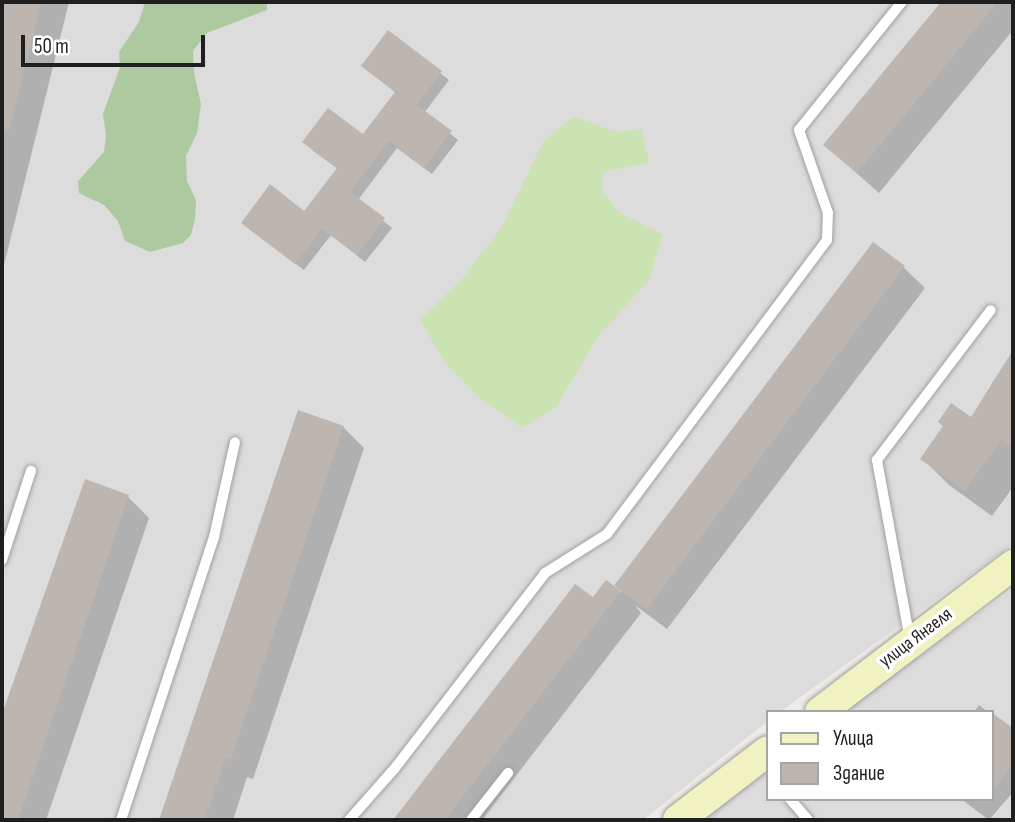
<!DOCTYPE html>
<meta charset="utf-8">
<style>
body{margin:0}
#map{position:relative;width:1015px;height:822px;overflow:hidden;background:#efece7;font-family:"Sofia Sans Condensed",sans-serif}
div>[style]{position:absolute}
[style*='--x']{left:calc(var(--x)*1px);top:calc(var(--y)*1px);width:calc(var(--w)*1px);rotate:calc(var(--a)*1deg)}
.residential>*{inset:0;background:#dddcdc}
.grass>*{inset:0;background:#cbe3b2}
.forest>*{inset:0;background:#adc9a0}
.shadow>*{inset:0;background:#0003}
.building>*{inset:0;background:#bcb5b0;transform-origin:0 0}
.roads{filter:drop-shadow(0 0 2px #a0a0a0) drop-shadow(0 0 2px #a0a0a0)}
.lane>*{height:10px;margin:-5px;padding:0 5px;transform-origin:5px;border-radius:5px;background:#fff}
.secondary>*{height:30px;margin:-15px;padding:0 15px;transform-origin:15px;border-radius:15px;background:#f1f2c1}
span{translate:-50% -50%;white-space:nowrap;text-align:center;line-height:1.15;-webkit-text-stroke:7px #fff;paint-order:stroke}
.street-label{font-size:19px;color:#1f1f1f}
.frame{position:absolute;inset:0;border:4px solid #1f1f1f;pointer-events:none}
.legend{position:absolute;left:766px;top:710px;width:228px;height:91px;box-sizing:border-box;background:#fff;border:2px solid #a5a5a5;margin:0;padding:9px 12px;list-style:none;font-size:21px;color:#1f1f1f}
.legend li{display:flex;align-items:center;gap:14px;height:35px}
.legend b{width:35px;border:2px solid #a5a5a5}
.scale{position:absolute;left:21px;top:35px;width:184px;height:32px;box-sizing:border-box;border:4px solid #1f1f1f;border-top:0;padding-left:9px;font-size:21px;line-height:24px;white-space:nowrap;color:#1f1f1f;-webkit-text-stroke:5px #fff;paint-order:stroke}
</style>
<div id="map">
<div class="residential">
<i style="clip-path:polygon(2px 2px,1013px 2px,1013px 544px,780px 712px,768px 712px,768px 721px,643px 820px,2px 820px)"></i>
<i style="clip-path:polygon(1013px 589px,1013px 820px,702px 820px,768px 769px,768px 799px,992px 799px,992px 712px,842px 712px)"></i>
</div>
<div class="grass">
<i style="clip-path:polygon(574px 117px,617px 132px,642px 129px,649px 163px,603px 172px,602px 190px,619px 212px,663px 235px,649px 280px,598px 337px,556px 407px,522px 428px,476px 395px,444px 361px,420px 320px,462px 279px,501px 228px,544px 140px)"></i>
</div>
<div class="forest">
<i style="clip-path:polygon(145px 2px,267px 2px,267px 10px,207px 33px,193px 51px,194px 73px,201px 104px,197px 133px,186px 156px,187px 181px,196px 200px,195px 219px,191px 235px,183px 243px,150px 252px,125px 241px,118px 221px,104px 205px,79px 193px,78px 181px,104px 152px,106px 136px,103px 114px,120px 67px,119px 52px,139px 22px)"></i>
</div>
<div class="shadow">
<i style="clip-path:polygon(2px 2px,69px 2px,2px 273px)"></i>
<i style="clip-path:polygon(944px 2px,1013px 2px,1013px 30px,879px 193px,825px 145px)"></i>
<i style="clip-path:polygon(388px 32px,449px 80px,424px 113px,458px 140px,432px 174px,397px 148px,358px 200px,392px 228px,365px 262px,331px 235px,304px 270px,251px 230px,304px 213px,338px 169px,312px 150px,363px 137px,396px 93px,363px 66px)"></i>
<i style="clip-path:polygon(903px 267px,925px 288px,667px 629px,635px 605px,641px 613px,482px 820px,395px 820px,575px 586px,593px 600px,607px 582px,620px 593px)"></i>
<i style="clip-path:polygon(1005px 365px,1013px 370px,1013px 487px,992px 516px,949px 485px,922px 458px,972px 419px,995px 386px,992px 383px)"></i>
<i style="clip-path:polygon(343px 427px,364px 448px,253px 779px,247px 777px,233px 820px,161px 820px,177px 770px)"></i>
<i style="clip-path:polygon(86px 481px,128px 497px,149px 518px,46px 820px,2px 820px,2px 720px)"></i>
<i style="clip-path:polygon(979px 705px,988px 712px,974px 712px)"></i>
<i style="clip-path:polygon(992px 715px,1013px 731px,1013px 792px,989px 820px,961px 799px,992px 799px)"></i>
</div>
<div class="building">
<i style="clip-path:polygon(2px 2px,42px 2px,9px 131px,2px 130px)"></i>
<i style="clip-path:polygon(941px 2px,998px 2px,857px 173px,823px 145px)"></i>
<i style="clip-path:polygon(388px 30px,442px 71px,417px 105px,452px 131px,424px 168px,389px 141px,350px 192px,385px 218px,357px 255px,322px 229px,295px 264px,241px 223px,270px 184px,304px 211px,337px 168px,302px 142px,328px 108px,363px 134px,395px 92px,361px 66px)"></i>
<i style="left:873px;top:242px;width:40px;height:430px;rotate:37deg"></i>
<i style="clip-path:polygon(1013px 350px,1013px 449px,1001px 440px,965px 491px,920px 459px,943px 426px,938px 422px,951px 403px,971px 417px)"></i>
<i style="clip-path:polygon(298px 410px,344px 426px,231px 759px,226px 757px,205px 820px,159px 820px)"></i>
<i style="clip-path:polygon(85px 479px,129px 495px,18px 820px,2px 820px,2px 714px)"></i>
<i style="clip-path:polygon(606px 580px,621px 591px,445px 820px,393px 820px,575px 584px,593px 597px)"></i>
<i style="clip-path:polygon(992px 713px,1013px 728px,1013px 764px,992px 793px)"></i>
</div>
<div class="roads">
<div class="lane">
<i style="--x:2;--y:560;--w:94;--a:-72"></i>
<i style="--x:910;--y:640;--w:183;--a:-100.4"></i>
<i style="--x:877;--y:460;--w:188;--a:-52.8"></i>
<i style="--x:790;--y:799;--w:28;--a:49"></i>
<i style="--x:121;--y:820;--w:298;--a:-71.8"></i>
<i style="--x:214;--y:537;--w:97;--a:-77.5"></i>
<i style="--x:349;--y:820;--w:69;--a:-48.5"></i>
<i style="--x:395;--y:768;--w:246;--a:-52.4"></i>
<i style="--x:545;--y:573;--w:73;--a:-32.2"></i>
<i style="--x:607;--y:534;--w:367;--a:-53.2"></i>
<i style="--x:827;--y:240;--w:27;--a:-88"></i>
<i style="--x:828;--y:213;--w:88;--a:-109.3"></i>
<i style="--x:799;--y:130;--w:164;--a:-51.2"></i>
<i style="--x:471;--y:820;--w:60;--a:-51.8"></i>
</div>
<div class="secondary">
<i style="--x:820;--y:712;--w:243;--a:-37.3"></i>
<i style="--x:678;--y:820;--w:113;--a:-37.5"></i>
</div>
</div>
<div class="street-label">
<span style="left:916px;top:638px;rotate:-37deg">улица Янгеля</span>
</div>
<div class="frame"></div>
<ul class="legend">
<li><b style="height:9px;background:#f1f2c1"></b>Улица</li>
<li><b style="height:19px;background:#bcb5b0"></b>Здание</li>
</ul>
<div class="scale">50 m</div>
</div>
